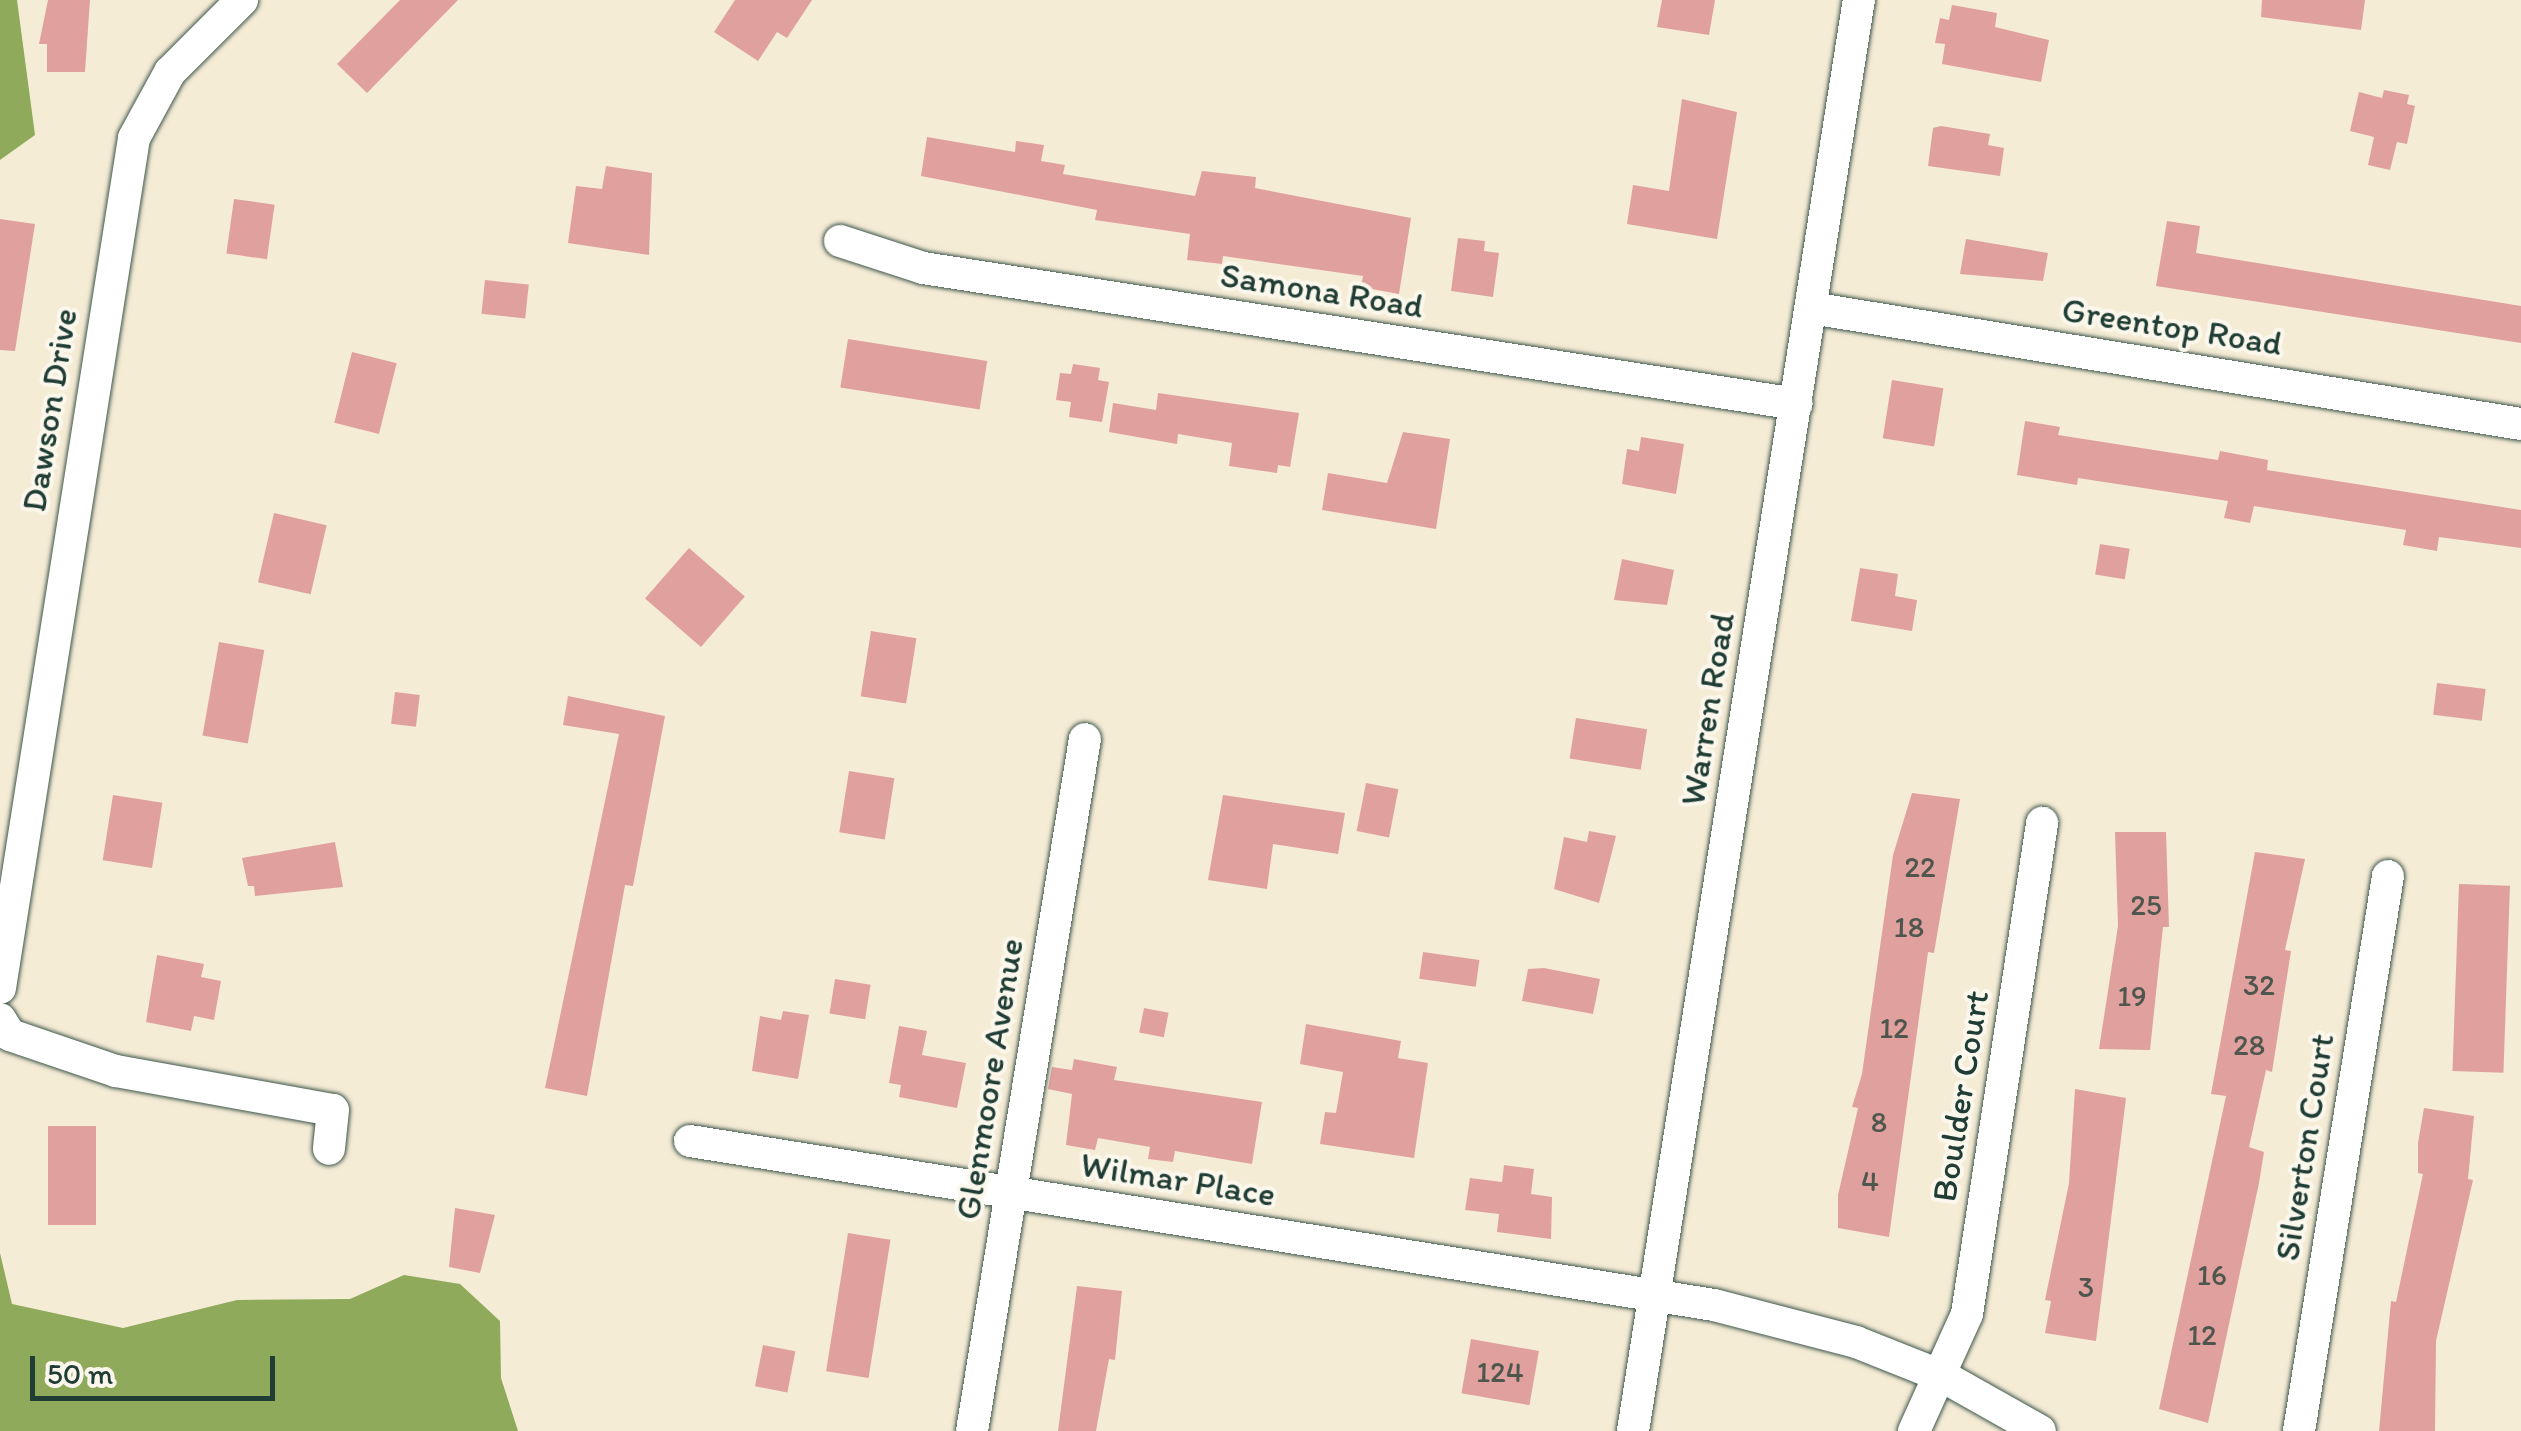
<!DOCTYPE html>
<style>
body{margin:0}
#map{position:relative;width:2521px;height:1431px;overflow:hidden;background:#f5ecd6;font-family:Itim,sans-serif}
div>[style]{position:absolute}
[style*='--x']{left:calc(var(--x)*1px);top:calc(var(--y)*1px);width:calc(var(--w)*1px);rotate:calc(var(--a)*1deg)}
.forest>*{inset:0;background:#90aa5b}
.building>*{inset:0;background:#e0a19e;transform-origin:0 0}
.roads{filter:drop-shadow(0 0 2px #3f574c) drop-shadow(0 0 2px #3f574c)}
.minor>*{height:32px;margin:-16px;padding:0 16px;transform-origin:16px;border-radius:16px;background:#fff}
span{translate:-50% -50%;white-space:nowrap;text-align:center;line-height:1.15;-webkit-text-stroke:8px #fbf7ec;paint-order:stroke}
.number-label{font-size:30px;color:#4f564e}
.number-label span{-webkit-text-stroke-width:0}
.street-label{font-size:35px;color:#1f3d34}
.scale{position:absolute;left:30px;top:1356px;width:245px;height:45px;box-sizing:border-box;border:5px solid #1f3d34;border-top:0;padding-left:12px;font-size:30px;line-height:35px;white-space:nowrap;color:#1f3d34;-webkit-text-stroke:8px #fbf7ec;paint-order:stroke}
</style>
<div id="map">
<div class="forest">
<i style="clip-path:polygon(0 0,17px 0,35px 135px,0 160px)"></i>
<i style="clip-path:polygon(0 1253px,12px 1304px,123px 1328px,237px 1300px,350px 1299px,404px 1275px,460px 1284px,500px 1321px,501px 1378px,518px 1431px,0 1431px)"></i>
</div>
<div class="building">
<i style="clip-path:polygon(48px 0,90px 0,85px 72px,47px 72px,47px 44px,39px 44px)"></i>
<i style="clip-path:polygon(400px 0,458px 0,367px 93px,337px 64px)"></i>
<i style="clip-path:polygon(735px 0,812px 0,787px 38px,777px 32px,758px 61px,714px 32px)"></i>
<i style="clip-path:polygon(1662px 0,1715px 0,1709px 35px,1657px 27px)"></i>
<i style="clip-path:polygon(2262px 0,2365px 0,2361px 30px,2261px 17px)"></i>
<i style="clip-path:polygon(1952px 5px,1997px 13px,1995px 27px,2049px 40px,2041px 82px,1942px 64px,1945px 44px,1935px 43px,1940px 18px,1949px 20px)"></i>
<i style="clip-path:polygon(2384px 90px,2409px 95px,2407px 104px,2415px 106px,2407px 144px,2397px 142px,2390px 170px,2368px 165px,2374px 137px,2350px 131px,2359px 92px,2382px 98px)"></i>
<i style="clip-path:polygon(1682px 99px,1737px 112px,1717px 239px,1627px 224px,1633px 185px,1669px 191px)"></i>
<i style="clip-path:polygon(1941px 126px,1990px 134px,1988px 145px,2004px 148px,2000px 176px,1928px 166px,1933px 128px)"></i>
<i style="clip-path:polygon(927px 137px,1015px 152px,1016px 141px,1044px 145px,1041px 161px,1065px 165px,1063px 174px,1195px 196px,1202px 171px,1256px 177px,1255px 188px,1411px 218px,1399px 294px,1361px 287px,1363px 276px,1223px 256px,1222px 264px,1187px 260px,1190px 234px,1095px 220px,1097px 210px,921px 176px)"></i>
<i style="clip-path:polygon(606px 166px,652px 173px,649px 255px,568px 243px,576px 186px,602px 189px)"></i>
<i style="left:234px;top:199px;width:41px;height:55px;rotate:8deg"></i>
<i style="clip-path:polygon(0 219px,35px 224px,15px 351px,0 350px)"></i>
<i style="clip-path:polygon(2167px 221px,2200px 226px,2196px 253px,2521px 306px,2521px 343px,2156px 286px)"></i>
<i style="clip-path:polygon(1458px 238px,1485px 241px,1484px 251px,1499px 253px,1493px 297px,1451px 291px)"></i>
<i style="clip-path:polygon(1966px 239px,2048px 253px,2043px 281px,1960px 274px)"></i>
<i style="left:485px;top:280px;width:44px;height:34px;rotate:6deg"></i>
<i style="left:848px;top:339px;width:141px;height:49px;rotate:9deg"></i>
<i style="left:352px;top:352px;width:46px;height:73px;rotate:14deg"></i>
<i style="clip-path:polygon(1073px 364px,1100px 368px,1098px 380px,1109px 382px,1102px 422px,1069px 417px,1071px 402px,1056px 400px,1060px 373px,1071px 374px)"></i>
<i style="left:1892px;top:380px;width:52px;height:59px;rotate:9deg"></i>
<i style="clip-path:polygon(1158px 393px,1299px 413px,1290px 467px,1278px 465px,1277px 473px,1229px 466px,1232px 443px,1178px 434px,1177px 444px,1109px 432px,1113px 403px,1156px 410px)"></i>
<i style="clip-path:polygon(2025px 421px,2060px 427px,2058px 435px,2218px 460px,2220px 451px,2268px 460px,2267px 470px,2521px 510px,2521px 548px,2439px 537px,2437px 551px,2403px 545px,2406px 530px,2254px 506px,2250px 523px,2224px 518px,2228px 501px,2078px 478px,2077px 485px,2017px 475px)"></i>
<i style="clip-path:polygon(1403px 432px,1450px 439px,1436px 529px,1322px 510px,1328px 473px,1387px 483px)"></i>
<i style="clip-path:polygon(1641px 437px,1684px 444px,1676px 494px,1622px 484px,1627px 449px,1639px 451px)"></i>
<i style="left:274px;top:513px;width:54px;height:71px;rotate:13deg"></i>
<i style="left:2100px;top:544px;width:30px;height:31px;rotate:9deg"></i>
<i style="left:689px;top:548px;width:74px;height:67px;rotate:41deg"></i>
<i style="clip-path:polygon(1622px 559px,1674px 570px,1667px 605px,1614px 600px)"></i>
<i style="clip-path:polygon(1860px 568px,1898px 574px,1895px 596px,1917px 600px,1912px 631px,1851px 621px)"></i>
<i style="left:871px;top:631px;width:46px;height:66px;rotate:9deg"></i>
<i style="left:219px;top:642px;width:46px;height:95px;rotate:10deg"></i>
<i style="left:2437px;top:683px;width:49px;height:32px;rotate:7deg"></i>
<i style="left:395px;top:692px;width:25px;height:32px;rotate:7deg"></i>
<i style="clip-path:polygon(568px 696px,665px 716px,633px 886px,625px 885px,587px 1096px,545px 1088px,619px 734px,563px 725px)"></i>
<i style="left:1576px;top:718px;width:72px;height:41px;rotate:9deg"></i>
<i style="left:849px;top:771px;width:46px;height:62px;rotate:9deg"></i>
<i style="left:1366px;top:783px;width:33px;height:49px;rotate:11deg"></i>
<i style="clip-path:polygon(1912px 793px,1960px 799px,1934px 953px,1928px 952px,1889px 1237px,1838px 1228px,1838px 1195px,1858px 1108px,1852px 1107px,1862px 1074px,1893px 855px)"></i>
<i style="left:113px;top:795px;width:50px;height:66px;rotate:9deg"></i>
<i style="clip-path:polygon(1223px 795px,1345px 813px,1338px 854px,1273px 844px,1267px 889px,1208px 880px)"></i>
<i style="clip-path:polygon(1589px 831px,1616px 836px,1599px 903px,1554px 889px,1564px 837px,1587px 842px)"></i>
<i style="clip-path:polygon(2115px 832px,2166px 832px,2169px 927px,2163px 927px,2150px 1050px,2099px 1049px,2118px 926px)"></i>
<i style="clip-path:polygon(335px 842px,343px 887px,255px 896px,254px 886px,248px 886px,242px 858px)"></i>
<i style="clip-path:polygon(2255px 852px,2305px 859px,2285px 950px,2291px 951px,2272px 1072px,2266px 1070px,2249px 1147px,2264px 1152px,2259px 1183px,2208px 1423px,2159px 1409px,2226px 1096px,2211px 1094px)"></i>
<i style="left:2459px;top:884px;width:51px;height:187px;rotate:2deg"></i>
<i style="left:1423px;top:952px;width:57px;height:27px;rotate:8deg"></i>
<i style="clip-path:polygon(157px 955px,204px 964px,201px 977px,221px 981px,214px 1020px,194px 1016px,191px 1031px,146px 1022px)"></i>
<i style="clip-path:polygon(1544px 968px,1600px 979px,1593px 1014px,1522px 1001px,1528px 969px)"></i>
<i style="left:835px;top:979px;width:36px;height:35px;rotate:9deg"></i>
<i style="left:1144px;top:1008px;width:25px;height:25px;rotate:11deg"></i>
<i style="clip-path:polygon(783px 1011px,809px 1015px,798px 1079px,752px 1071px,760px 1016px,781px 1020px)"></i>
<i style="clip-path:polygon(1306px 1024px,1401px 1041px,1398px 1058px,1428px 1063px,1414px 1158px,1320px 1144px,1325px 1112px,1336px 1113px,1343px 1072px,1300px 1064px)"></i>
<i style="clip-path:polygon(899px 1026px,927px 1031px,922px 1055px,966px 1063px,957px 1108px,899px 1097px,901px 1085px,889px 1083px)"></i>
<i style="clip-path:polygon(1074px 1059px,1117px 1067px,1114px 1080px,1262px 1102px,1252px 1164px,1175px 1151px,1173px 1162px,1148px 1159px,1150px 1147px,1098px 1138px,1095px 1150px,1066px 1145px,1072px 1094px,1048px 1089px,1052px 1067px,1072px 1070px)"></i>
<i style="clip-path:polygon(2075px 1089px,2126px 1098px,2096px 1341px,2045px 1333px,2051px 1301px,2045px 1300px,2069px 1183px)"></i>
<i style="clip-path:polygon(2424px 1108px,2474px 1116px,2468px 1179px,2473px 1180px,2436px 1341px,2435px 1431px,2379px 1431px,2391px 1301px,2396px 1302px,2423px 1174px,2418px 1173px,2418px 1143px)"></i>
<i style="left:48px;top:1126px;width:48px;height:99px"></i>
<i style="clip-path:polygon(1504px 1165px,1534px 1169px,1531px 1194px,1552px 1197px,1551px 1239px,1497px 1232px,1499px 1214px,1465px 1210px,1470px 1178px,1502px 1182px)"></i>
<i style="clip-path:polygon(455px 1208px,495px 1215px,480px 1273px,449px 1267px)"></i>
<i style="left:848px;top:1233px;width:43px;height:140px;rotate:9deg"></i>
<i style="clip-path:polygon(1077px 1286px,1122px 1291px,1115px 1360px,1109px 1359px,1096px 1431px,1058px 1431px)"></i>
<i style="left:1471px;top:1339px;width:69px;height:55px;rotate:10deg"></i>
<i style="left:763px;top:1345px;width:33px;height:42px;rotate:11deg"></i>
</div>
<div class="roads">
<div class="minor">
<i style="--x:840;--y:241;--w:87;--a:18"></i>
<i style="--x:923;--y:268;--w:884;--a:8.85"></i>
<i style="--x:1811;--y:308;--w:719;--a:9.28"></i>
<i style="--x:0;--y:988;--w:860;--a:-81.04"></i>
<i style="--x:134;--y:138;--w:75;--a:-61.4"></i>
<i style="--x:170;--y:72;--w:102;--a:-45"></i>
<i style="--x:0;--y:1019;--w:19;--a:58"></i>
<i style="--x:10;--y:1035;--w:112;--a:18.8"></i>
<i style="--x:116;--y:1071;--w:220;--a:10.2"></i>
<i style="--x:333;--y:1110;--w:39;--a:96"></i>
<i style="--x:690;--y:1141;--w:1037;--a:9.1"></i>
<i style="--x:1714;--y:1305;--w:147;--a:14.6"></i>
<i style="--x:1856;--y:1342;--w:95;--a:21.7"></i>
<i style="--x:1944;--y:1377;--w:110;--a:29.4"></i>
<i style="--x:972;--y:1431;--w:701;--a:-80.73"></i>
<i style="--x:1633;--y:1431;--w:1449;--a:-81.03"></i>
<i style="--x:1914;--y:1431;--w:128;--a:-65.6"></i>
<i style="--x:1967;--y:1314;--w:497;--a:-81.3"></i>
<i style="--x:2299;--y:1431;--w:562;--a:-80.89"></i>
</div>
</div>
<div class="number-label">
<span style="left:1920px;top:867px">22</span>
<span style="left:2146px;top:905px">25</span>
<span style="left:1909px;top:927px">18</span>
<span style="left:2259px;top:985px">32</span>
<span style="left:2132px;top:996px">19</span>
<span style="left:1894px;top:1028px">12</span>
<span style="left:2249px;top:1045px">28</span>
<span style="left:1879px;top:1122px">8</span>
<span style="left:1870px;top:1181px">4</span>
<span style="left:2212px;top:1275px">16</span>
<span style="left:2086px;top:1287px">3</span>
<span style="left:2202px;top:1335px">12</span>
<span style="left:1500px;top:1372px">124</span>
</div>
<div class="street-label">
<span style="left:1322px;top:290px;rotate:9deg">Samona Road</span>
<span style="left:2172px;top:326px;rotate:9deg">Greentop Road</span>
<span style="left:49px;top:410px;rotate:-81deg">Dawson Drive</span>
<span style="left:1707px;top:709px;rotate:-81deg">Warren Road</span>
<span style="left:989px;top:1079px;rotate:-81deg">Glenmoore Avenue</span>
<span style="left:1960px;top:1096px;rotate:-81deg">Boulder Court</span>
<span style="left:2304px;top:1147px;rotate:-81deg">Silverton Court</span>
<span style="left:1178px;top:1179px;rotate:9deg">Wilmar Place</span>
</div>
<div class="scale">50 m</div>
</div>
